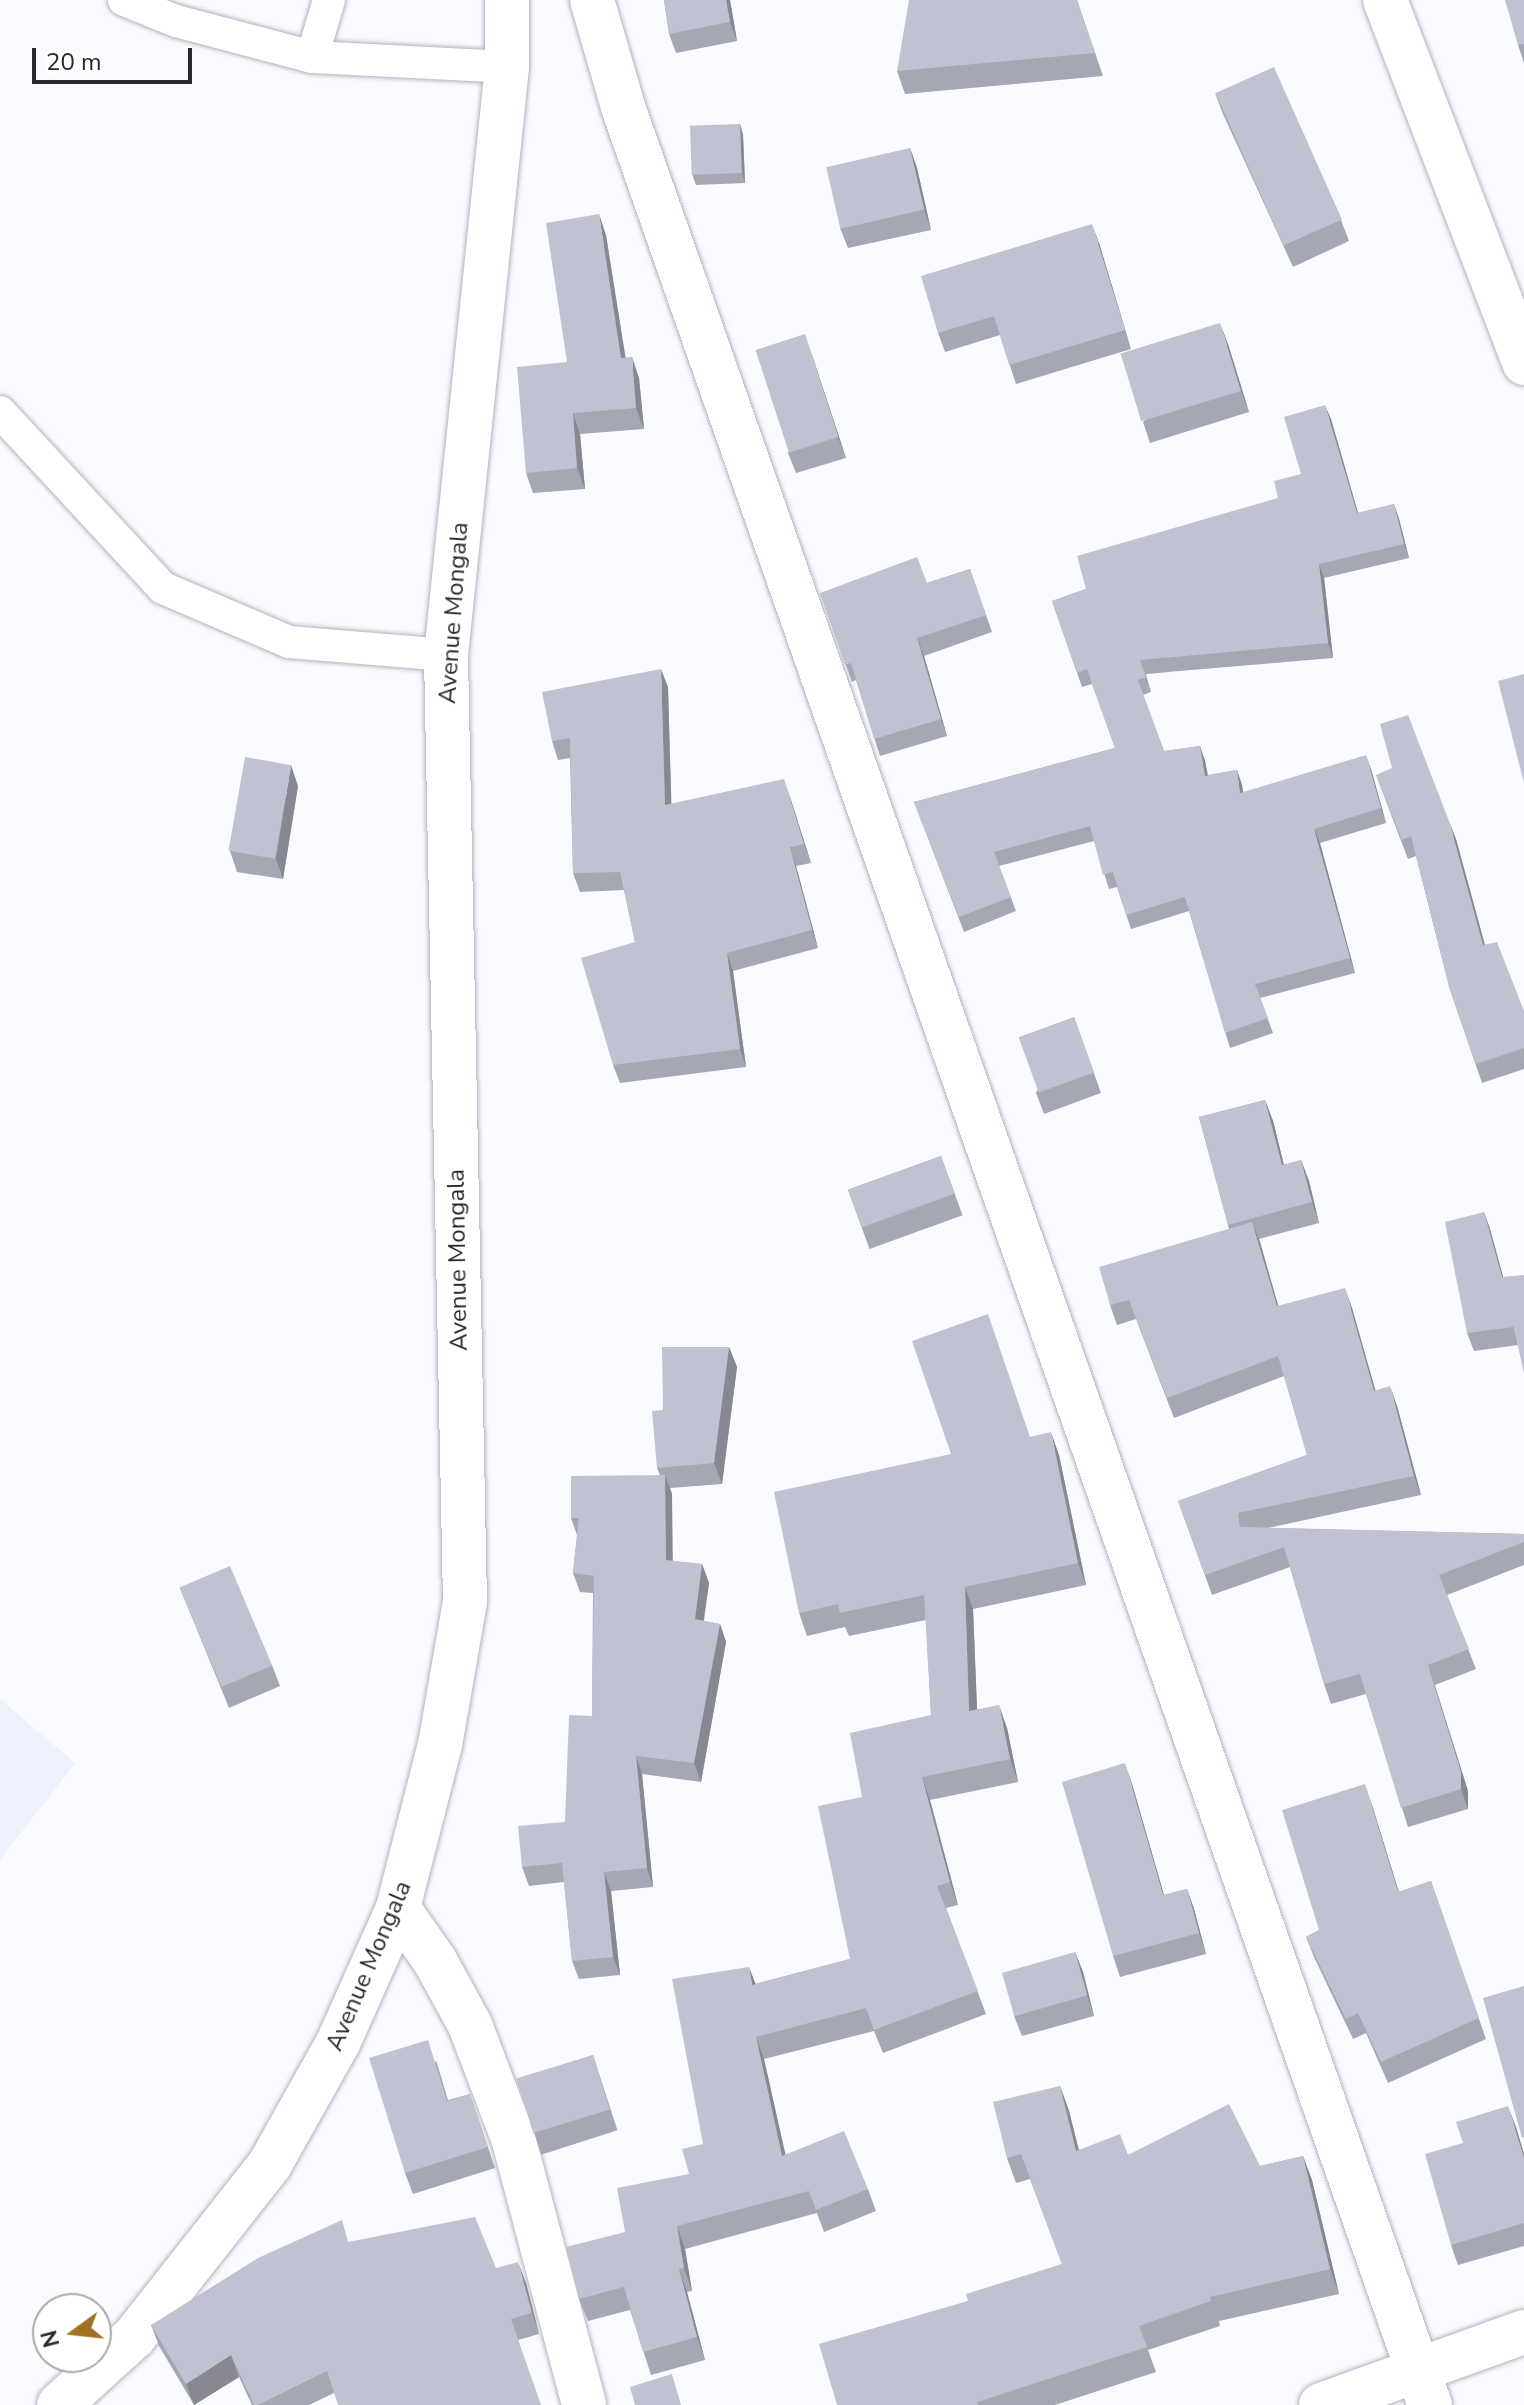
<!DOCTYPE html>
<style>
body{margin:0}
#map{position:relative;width:1524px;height:2405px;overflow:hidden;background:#fafbfe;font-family:"Nunito Sans",sans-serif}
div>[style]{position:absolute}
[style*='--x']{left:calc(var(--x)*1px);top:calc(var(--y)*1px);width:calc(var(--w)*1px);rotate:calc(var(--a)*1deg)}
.built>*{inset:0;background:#eff0fe}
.roads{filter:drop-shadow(0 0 2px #b1b2c0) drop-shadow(0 0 2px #b1b2c0)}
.service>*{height:32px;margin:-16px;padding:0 16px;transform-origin:16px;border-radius:16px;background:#fff}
.minor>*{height:44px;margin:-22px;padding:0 22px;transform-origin:22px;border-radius:22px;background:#fff}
.tertiary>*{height:44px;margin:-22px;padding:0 22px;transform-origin:22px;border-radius:22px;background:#fff}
.wall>*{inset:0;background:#a6a7b4;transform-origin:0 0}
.shaded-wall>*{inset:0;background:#878892}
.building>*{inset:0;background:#c1c2d1;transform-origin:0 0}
span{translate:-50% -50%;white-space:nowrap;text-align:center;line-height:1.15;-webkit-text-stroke:6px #fff;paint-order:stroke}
.street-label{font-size:24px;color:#28282e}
.north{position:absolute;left:32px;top:2293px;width:80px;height:80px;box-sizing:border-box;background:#fff;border:2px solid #a9a9ab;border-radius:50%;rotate:255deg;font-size:22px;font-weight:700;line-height:32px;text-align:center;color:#28282e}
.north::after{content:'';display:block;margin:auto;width:28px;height:36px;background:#9f7223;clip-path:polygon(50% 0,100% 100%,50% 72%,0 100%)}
.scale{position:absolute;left:32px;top:48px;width:160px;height:36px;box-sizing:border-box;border:4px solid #28282e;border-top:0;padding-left:10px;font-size:24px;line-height:28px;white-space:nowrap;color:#28282e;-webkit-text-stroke:6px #fff;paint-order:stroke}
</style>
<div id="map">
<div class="built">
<i style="clip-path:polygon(0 1699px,75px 1763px,0 1860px)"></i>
</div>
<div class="roads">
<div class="service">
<i style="--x:124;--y:0;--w:56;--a:22"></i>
<i style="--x:176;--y:21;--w:141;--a:14.8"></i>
<i style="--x:312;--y:57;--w:195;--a:2.9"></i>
<i style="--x:312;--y:57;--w:59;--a:-73.4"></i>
<i style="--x:0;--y:412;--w:240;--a:47.2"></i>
<i style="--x:163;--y:588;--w:137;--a:23.2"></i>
<i style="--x:289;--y:642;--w:158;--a:4.7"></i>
</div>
<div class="minor">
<i style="--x:592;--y:0;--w:111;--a:73.8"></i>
<i style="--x:623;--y:107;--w:2436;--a:70.65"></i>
<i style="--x:1385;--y:0;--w:389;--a:69"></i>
<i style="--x:398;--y:1908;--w:65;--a:55.1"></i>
<i style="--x:435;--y:1961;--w:73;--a:61.3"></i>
<i style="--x:470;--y:2025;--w:124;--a:69.2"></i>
<i style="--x:514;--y:2141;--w:273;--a:75.1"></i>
<i style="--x:1321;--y:2405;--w:216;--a:-19.8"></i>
</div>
<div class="tertiary">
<i style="--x:59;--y:2405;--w:101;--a:-42.2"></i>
<i style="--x:134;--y:2337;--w:220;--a:-51.8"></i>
<i style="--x:270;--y:2164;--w:139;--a:-60.7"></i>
<i style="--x:338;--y:2043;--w:148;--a:-66"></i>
<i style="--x:398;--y:1908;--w:168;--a:-75.6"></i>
<i style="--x:440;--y:1745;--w:145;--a:-80.1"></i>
<i style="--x:465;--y:1602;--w:947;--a:-91.15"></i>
<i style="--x:446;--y:655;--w:591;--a:-84.08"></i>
<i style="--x:507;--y:67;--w:67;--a:-90"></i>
</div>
</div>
<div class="wall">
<i style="clip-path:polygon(664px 0,730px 0,737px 41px,676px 53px,669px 34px)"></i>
<i style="clip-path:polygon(1077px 0,1103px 76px,905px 94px,897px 71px)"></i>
<i style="clip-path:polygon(1524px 0,1524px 63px,1518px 45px)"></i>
<i style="clip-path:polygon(1215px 93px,1341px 220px,1349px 241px,1293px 267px,1223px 114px)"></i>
<i style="clip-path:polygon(740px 124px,743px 135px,745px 183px,696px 185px,692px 174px)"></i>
<i style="clip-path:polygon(910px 148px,917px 168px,931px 230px,848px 248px,840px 228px)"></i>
<i style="clip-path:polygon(606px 235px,625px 358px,639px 378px,644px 429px,580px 434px,585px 489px,533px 493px,526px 473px,567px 362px)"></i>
<i style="clip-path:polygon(1099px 243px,1131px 349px,1016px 384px,1000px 335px,945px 352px,938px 333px)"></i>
<i style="clip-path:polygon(1228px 344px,1249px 412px,1150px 443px,1143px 422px)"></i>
<i style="clip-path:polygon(812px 355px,846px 458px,796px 473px,788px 453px)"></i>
<i style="clip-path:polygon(1331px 419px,1358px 513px,1394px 504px,1399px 519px,1409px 558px,1324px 578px,1333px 658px,1146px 674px,1151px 692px,1143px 695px,1164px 751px,1200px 746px,1205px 761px,1208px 775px,1237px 770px,1242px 785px,1243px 792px,1371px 769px,1386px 823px,1320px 843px,1355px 973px,1260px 998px,1273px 1033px,1230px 1048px,1189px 911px,1131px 929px,1117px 887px,1109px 889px,1094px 841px,999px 866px,1016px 911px,964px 932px,914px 802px,1115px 748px,1092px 684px,1082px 687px,1052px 601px,1086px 589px,1278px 498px,1301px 474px)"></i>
<i style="clip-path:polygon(970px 569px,992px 632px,924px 656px,947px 736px,880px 756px,856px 680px,852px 682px,820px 593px,927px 583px)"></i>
<i style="clip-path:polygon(668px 687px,671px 804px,790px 797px,811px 863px,796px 866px,818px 948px,733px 971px,746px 1067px,620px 1083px,613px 1065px,635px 942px,624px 890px,580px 892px,573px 873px,570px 758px,558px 760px,552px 741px)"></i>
<i style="clip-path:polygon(1376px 775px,1456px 839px,1485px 945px,1524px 1011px,1524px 1069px,1482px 1083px,1450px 990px,1416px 856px,1408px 859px)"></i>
<i style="clip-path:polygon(298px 786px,283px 879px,237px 872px,230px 851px)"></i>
<i style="clip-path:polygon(1074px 1017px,1101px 1093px,1044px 1114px,1036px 1093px)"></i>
<i style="clip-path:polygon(1265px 1100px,1273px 1121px,1284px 1165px,1301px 1160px,1309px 1181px,1319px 1223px,1259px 1239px,1278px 1306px,1352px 1308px,1375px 1390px,1397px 1406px,1421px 1495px,1268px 1528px,1524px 1534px,1524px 1565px,1447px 1595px,1476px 1669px,1435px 1685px,1468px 1791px,1468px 1809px,1408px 1827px,1366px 1694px,1331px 1704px,1324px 1684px,1290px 1567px,1212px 1595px,1178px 1501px,1307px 1455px,1284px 1376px,1174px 1418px,1136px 1319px,1117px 1325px,1110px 1305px,1229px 1229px,1199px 1117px)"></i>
<i style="left:941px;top:1156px;width:63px;height:99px;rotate:70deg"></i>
<i style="clip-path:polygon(1484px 1212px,1490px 1229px,1503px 1277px,1518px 1345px,1474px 1351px,1467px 1333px)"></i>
<i style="clip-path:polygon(729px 1347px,737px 1367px,722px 1484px,670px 1488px,672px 1494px,672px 1561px,702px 1564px,709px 1583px,704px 1621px,720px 1624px,726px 1642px,701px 1782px,642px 1774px,653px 1887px,611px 1891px,620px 1975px,579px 1979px,572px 1961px,564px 1882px,529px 1886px,522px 1867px,565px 1822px,592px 1716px,593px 1593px,580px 1592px,573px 1573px,577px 1535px,571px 1518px,660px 1475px,657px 1468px,663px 1410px)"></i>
<i style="clip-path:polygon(1031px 1437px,1059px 1455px,1086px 1585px,973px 1609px,977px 1709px,1007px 1728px,1018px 1782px,930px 1800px,958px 1905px,946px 1908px,986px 2014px,883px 2053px,874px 2031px,764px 2059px,785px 2155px,868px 2189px,876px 2211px,824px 2232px,817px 2213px,685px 2249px,692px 2291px,687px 2292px,705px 2360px,651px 2375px,630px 2310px,588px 2321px,579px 2299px,625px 2232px,689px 2174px,703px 2144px,755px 1984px,850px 1959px,862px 1797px,931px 1715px,926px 1620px,849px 1636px,845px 1627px,807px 1636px,799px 1613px)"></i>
<i style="clip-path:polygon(180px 1588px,272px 1665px,280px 1686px,229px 1708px)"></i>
<i style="clip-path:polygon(1132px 1784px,1164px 1895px,1187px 1889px,1194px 1909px,1206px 1954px,1120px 1977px,1113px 1956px)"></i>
<i style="clip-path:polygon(1372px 1805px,1399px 1892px,1431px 1881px,1486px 2039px,1388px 2083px,1366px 2033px,1353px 2039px,1314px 1957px,1306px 1937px,1319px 1930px)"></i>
<i style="clip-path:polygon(1075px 1952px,1083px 1972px,1094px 2016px,1022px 2036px,1014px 2016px)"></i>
<i style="left:593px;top:2055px;width:79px;height:80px;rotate:72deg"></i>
<i style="clip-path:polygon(436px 2060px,448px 2100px,470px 2094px,495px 2168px,413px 2194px,405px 2173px)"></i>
<i style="clip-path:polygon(1060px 2086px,1069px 2111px,1079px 2150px,1260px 2166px,1303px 2156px,1312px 2180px,1339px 2294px,1219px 2321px,1220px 2326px,1148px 2350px,1156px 2372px,1055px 2405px,837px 2405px,968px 2301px,1062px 2264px,1030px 2179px,1016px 2183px,1007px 2158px)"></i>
<i style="clip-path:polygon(1516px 2127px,1524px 2154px,1524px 2246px,1458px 2265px,1451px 2245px)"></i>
<i style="clip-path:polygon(350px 2242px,496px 2268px,526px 2283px,539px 2334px,334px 2393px,309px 2405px,252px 2405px,239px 2377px,194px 2405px,159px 2346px,151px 2325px)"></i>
</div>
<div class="shaded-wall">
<i style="clip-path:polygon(726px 0,730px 0,737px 41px,730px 22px)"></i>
<i style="clip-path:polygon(740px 124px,743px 135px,745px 183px,742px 173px)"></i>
<i style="clip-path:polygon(910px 148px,917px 168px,931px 230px,924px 209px)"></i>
<i style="clip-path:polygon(599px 214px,606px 235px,629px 379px,621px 358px)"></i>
<i style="clip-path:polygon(1092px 224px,1099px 243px,1131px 349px,1125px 330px)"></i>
<i style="clip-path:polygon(1220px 323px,1228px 344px,1249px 412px,1241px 391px)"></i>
<i style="clip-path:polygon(805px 334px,812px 355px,846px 458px,838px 437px)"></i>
<i style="clip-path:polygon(632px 357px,639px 378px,644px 429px,636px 408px)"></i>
<i style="clip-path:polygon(1325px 405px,1331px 419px,1362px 527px,1357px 513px)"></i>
<i style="clip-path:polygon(573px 413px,580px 434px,585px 489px,577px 468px)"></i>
<i style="clip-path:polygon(1394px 504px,1399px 519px,1409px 558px,1404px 544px)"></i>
<i style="clip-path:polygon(1319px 564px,1324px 578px,1333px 658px,1328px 643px)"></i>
<i style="clip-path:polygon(917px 638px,924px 656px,947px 736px,941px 719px)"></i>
<i style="clip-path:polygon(661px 669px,668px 687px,672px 824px,665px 805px)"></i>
<i style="clip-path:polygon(1200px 746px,1205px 761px,1210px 790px,1205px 776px)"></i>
<i style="clip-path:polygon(1366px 755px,1371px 769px,1386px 823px,1381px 808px)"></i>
<i style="clip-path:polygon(291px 765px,298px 786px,283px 879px,276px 859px)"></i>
<i style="clip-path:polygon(1237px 770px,1242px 785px,1245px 808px,1240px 793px)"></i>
<i style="clip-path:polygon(784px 779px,790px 797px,811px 863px,804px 844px)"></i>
<i style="clip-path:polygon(1449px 821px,1456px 839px,1490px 964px,1483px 945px)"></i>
<i style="clip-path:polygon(1314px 829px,1320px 843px,1355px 973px,1350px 958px)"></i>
<i style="clip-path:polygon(790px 847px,796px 866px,818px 948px,812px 930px)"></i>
<i style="clip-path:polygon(727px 953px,733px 971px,746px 1067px,740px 1049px)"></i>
<i style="clip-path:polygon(1265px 1100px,1273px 1121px,1289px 1186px,1282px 1165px)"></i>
<i style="clip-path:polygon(1301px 1160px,1309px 1181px,1319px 1223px,1312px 1202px)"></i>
<i style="clip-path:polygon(1484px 1212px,1490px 1229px,1508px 1295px,1502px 1277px)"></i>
<i style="clip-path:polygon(1252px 1222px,1260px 1242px,1284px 1326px,1277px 1306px)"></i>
<i style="clip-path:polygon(1345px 1288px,1352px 1308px,1381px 1410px,1374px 1391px)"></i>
<i style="clip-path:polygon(729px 1347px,737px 1367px,722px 1484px,714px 1463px)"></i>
<i style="clip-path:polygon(1390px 1386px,1397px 1406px,1421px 1495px,1414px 1476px)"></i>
<i style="clip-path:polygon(1051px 1432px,1059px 1455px,1086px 1585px,1078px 1563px)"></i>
<i style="clip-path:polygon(665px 1475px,672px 1494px,673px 1578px,666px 1560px)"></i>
<i style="clip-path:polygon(702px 1564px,709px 1583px,701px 1637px,695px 1619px)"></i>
<i style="clip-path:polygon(965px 1587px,973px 1609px,978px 1733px,969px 1711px)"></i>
<i style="clip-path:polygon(720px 1624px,726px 1642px,701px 1782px,694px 1763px)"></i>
<i style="clip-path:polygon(1428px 1665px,1468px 1791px,1468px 1809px,1461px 1789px)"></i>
<i style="clip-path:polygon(999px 1705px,1007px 1728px,1018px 1782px,1010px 1759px)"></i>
<i style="clip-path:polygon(636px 1756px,642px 1774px,653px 1887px,647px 1868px)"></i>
<i style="clip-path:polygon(1125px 1763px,1132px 1784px,1170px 1916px,1163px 1895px)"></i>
<i style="clip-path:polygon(922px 1777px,930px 1800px,958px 1905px,950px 1882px)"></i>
<i style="clip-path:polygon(1365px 1784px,1372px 1805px,1405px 1913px,1398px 1892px)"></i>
<i style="clip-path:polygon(604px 1872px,611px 1891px,620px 1975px,613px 1957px)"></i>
<i style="clip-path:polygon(1187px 1889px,1194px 1909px,1206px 1954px,1199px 1933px)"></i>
<i style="clip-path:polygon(1075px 1952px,1083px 1972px,1094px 2016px,1087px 1995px)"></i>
<i style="clip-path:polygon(749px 1967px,758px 1990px,752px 1985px)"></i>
<i style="clip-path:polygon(756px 2037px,764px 2059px,791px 2179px,782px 2156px)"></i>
<i style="clip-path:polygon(1060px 2086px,1069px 2111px,1085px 2176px,1076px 2151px)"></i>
<i style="clip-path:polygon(1508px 2106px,1516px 2127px,1524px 2154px,1524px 2158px)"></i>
<i style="clip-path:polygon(1303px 2156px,1312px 2180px,1339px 2294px,1330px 2269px)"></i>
<i style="clip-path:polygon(677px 2226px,685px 2249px,692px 2291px,684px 2268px)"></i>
<i style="clip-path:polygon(518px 2262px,526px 2283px,539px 2334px,532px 2313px)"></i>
<i style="clip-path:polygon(679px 2269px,687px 2292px,705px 2360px,697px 2337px)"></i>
<i style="clip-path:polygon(231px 2355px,239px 2377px,194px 2405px,186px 2384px)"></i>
</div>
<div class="building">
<i style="clip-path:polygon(664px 0,726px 0,730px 22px,669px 34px)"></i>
<i style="clip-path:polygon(909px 0,1077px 0,1095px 53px,897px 71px)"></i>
<i style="clip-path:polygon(1505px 0,1524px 0,1524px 44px,1518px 45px)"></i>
<i style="left:1274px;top:67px;width:167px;height:64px;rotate:66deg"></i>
<i style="left:740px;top:124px;width:49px;height:50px;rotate:88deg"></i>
<i style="left:910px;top:148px;width:63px;height:86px;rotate:77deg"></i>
<i style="clip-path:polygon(599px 214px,621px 358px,632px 357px,636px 408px,573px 413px,577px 468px,526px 473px,517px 367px,567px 362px,546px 223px)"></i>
<i style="clip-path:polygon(1092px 224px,1125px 330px,1009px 365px,994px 316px,938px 333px,921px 276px)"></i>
<i style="left:1220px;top:323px;width:71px;height:104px;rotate:73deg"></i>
<i style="left:805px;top:334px;width:108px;height:52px;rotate:72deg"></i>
<i style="clip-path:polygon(1325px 405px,1357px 513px,1394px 504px,1404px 544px,1319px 564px,1328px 643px,1140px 660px,1146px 677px,1138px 680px,1164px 751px,1200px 746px,1205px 776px,1237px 770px,1240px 793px,1366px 755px,1381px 808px,1314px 829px,1350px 958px,1255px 984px,1268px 1018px,1225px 1033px,1185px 897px,1126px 915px,1113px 872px,1103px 875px,1090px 826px,994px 852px,1011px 897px,959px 917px,914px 802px,1115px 748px,1087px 669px,1077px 673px,1052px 601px,1086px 589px,1077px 556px,1278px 498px,1274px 481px,1301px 474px,1284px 417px)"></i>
<i style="clip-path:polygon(917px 557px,927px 583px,970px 569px,986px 615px,917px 638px,941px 719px,874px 739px,851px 663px,845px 665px,820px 593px)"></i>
<i style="clip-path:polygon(661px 669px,665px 805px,784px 779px,804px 844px,790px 847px,812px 930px,727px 953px,740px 1049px,613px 1065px,581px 958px,635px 942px,620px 872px,573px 873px,570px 738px,552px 741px,542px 692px)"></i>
<i style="clip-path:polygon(1524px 674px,1524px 783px,1498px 681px)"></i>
<i style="clip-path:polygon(1408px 715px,1449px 821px,1483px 945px,1497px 942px,1524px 1011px,1524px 1048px,1476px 1064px,1450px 990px,1411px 836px,1402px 840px,1376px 775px,1392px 768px,1380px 724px)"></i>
<i style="left:245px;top:757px;width:47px;height:95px;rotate:10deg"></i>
<i style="left:1074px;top:1017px;width:59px;height:59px;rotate:70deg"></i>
<i style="clip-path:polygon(1265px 1100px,1282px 1165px,1301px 1160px,1312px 1202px,1228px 1225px,1199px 1117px)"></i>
<i style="left:941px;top:1156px;width:40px;height:99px;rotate:70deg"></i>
<i style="clip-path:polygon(1484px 1212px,1502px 1277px,1524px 1275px,1524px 1374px,1514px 1327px,1467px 1333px,1445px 1222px)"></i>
<i style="clip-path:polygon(1252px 1222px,1277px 1306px,1345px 1288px,1374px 1391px,1390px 1386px,1414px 1476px,1238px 1513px,1240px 1527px,1524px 1534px,1524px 1542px,1439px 1575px,1469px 1649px,1428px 1665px,1461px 1772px,1461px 1789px,1401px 1808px,1360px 1674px,1324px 1684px,1284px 1547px,1205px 1575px,1178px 1501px,1307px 1455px,1278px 1356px,1167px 1398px,1129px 1300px,1110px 1305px,1099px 1267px)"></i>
<i style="clip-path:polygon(988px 1314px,1030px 1437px,1051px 1432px,1078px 1563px,965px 1587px,969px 1711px,999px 1705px,1010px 1759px,922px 1777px,950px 1882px,937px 1886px,978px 1991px,874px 2030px,866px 2008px,756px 2037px,782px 2156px,844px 2131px,868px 2189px,816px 2210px,809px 2191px,677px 2226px,684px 2268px,679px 2269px,697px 2337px,643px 2352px,624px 2287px,579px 2299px,566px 2247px,625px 2232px,617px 2188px,689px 2174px,682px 2149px,703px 2144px,672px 1979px,749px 1967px,752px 1985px,850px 1959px,818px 1806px,862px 1797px,850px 1733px,931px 1715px,924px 1595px,840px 1613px,838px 1604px,799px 1613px,774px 1492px,951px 1454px,912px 1341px)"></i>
<i style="clip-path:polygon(662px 1347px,729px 1347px,714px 1463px,657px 1468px,652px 1411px,663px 1410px)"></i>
<i style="clip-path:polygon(665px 1475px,666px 1560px,702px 1564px,695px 1619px,720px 1624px,694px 1763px,636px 1756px,647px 1868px,604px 1872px,613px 1957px,572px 1961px,562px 1863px,522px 1867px,518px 1826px,565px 1822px,569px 1715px,592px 1716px,594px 1576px,573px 1573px,579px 1518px,571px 1518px,571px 1476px)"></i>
<i style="left:230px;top:1566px;width:108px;height:55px;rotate:67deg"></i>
<i style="clip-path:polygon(1125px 1763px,1163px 1895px,1187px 1889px,1199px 1933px,1113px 1956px,1062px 1782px)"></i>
<i style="clip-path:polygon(1365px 1784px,1398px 1892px,1431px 1881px,1479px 2018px,1381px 2062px,1358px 2013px,1346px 2019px,1306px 1937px,1319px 1930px,1282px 1810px)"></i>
<i style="left:1075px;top:1952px;width:45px;height:76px;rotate:74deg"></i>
<i style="clip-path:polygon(1524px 1986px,1524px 2137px,1522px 2138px,1483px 1998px)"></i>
<i style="clip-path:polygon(428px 2040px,447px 2101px,470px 2094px,488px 2147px,405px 2173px,369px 2058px)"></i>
<i style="left:593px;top:2055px;width:57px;height:80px;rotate:73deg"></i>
<i style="clip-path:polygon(1060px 2086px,1076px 2151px,1120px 2134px,1128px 2155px,1229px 2104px,1260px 2166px,1303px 2156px,1330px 2269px,1210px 2297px,1211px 2301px,1139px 2326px,1147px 2347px,977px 2402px,978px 2405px,837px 2405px,819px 2344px,968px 2301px,966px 2294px,1062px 2264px,1021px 2154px,1007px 2158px,993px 2102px)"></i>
<i style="clip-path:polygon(1508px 2106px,1524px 2158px,1524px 2223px,1451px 2245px,1425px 2154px,1463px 2143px,1456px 2122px)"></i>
<i style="clip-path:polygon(475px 2217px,496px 2268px,518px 2262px,532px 2313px,511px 2319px,541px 2405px,338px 2405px,327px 2371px,258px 2405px,254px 2405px,231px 2355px,186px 2384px,151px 2325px,258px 2258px,342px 2220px,348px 2242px)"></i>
<i style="clip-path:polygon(672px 2374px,681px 2405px,635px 2405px,630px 2387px)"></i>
</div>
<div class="street-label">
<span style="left:454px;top:613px;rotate:-86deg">Avenue Mongala</span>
<span style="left:458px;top:1260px;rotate:-91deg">Avenue Mongala</span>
<span style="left:369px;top:1966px;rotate:-67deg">Avenue Mongala</span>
</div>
<div class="north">N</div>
<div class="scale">20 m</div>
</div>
